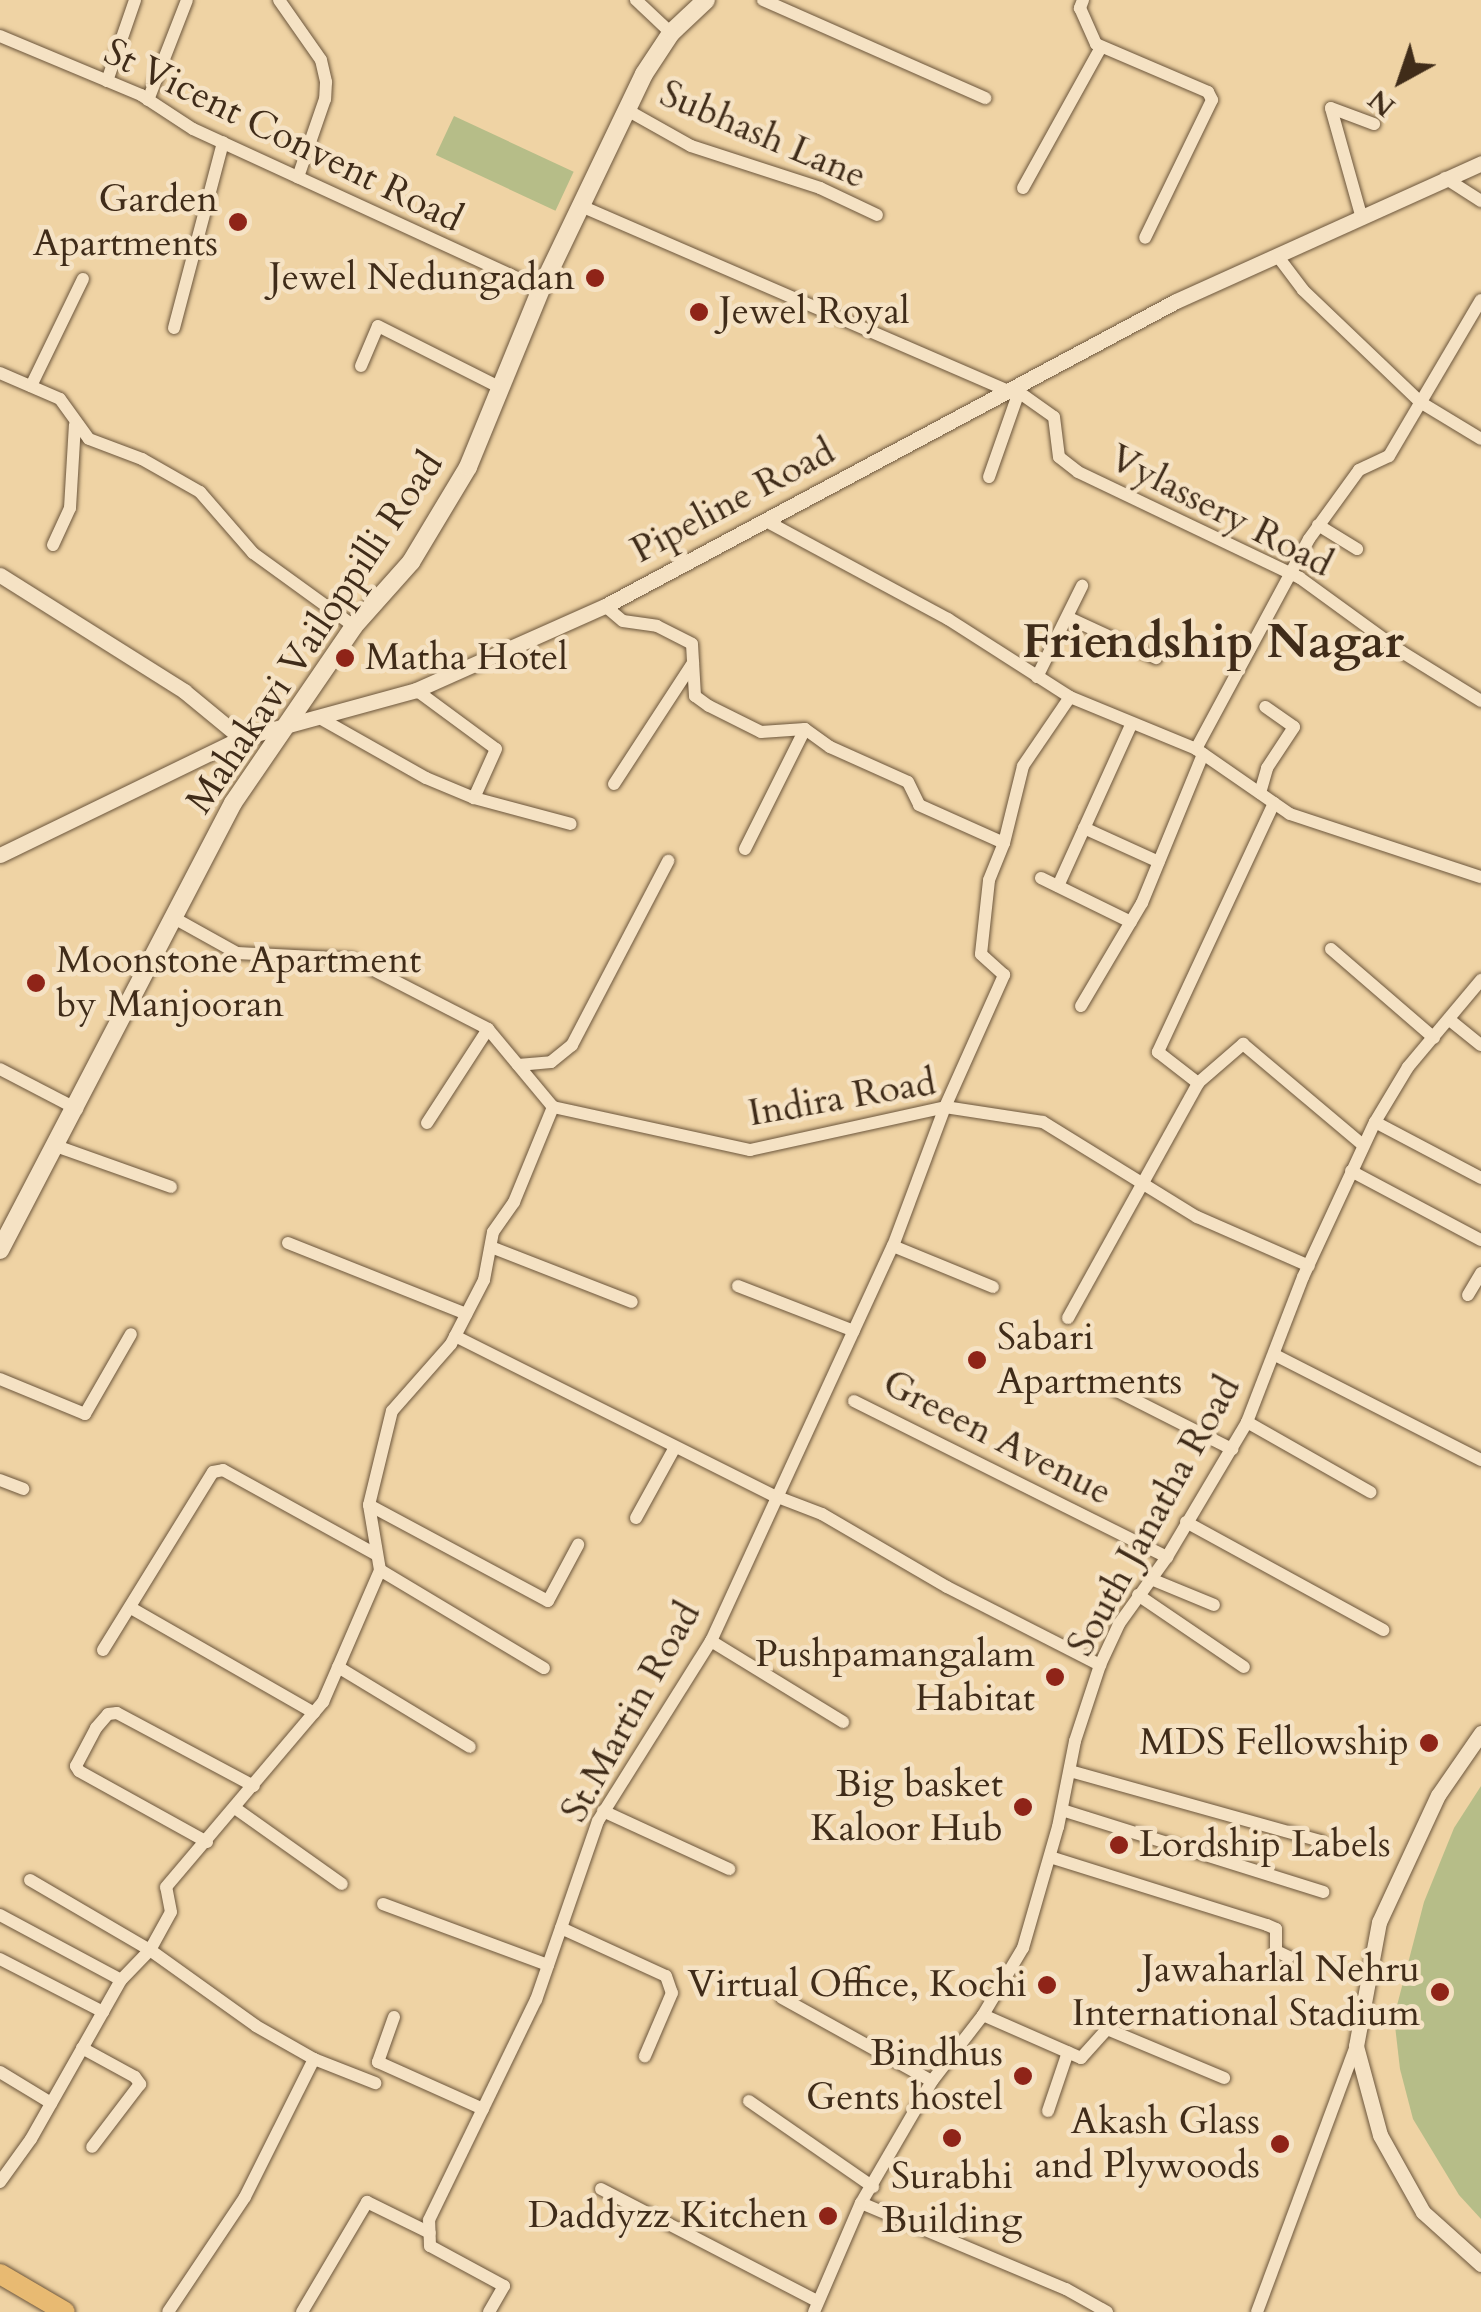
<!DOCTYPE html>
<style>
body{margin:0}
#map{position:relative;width:1481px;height:2312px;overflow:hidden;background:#efd3a4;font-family:Cardo,serif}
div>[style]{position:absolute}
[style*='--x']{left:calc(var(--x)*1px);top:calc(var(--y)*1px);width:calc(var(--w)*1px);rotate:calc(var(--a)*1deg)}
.green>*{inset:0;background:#b6bd88;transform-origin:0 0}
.roads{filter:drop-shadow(0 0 2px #6c563c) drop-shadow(0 0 2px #6c563c)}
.minor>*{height:12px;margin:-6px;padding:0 6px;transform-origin:6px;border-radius:6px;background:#f5e2c4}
.tertiary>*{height:15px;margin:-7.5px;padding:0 7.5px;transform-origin:7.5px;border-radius:7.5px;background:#f5e2c4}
.secondary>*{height:18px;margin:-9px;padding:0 9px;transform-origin:9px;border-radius:9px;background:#f5e2c4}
.primary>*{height:20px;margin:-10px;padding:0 10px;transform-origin:10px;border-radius:10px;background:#e8ba72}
.dots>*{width:28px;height:28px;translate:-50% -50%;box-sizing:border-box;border:5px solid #f5e2c4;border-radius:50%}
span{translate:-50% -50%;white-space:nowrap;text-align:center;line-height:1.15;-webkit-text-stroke:9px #f5e2c4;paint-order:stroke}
.street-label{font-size:38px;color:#402c19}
.poi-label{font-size:38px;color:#402c19}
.right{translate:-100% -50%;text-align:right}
.left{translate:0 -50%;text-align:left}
.district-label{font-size:48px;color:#402c19;font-weight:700}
.north{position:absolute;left:1351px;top:30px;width:100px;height:100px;-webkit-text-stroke:8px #f5e2c4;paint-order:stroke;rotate:220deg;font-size:28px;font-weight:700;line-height:40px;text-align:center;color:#402c19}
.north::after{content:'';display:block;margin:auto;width:35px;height:45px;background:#402c19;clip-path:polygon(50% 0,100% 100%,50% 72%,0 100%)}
</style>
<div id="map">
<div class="green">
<i style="left:454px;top:116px;width:132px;height:43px;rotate:25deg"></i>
<i style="clip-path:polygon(1481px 1786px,1481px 2219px,1459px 2195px,1413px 2119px,1400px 2069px,1394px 2017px,1424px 1902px,1454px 1828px)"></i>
</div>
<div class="roads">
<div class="minor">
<i style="--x:279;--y:0;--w:73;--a:55"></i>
<i style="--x:321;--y:60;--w:23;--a:77"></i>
<i style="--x:326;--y:82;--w:17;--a:93"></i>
<i style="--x:325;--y:99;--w:83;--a:109.1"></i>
<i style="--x:636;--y:0;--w:48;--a:43.3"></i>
<i style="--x:763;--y:0;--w:243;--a:23.8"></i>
<i style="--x:1083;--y:0;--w:9;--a:111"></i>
<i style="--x:1080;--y:8;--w:39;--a:66"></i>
<i style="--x:1096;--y:44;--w:122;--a:23.2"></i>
<i style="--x:1208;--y:92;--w:9;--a:63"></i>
<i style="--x:1212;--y:100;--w:153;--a:115.9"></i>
<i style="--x:0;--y:36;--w:153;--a:22.7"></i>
<i style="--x:141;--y:95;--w:62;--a:33.2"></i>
<i style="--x:193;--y:129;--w:383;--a:24.7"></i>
<i style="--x:107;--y:81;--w:86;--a:-70.9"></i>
<i style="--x:148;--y:100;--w:107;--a:-68.7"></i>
<i style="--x:627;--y:110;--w:73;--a:29.4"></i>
<i style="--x:691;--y:146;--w:136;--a:18"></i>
<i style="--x:820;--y:188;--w:63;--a:25.3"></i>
<i style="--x:1445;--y:178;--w:43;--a:32.6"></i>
<i style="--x:1023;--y:188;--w:161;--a:-61"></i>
<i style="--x:581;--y:206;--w:465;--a:23.4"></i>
<i style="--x:1361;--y:215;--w:111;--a:-105.7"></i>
<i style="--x:1331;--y:108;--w:46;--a:20.4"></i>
<i style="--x:1279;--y:258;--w:40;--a:53"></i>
<i style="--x:1303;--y:290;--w:162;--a:43.7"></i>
<i style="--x:1420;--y:402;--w:71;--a:31.2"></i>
<i style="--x:174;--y:328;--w:192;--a:-75.2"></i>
<i style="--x:361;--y:366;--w:43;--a:-67"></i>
<i style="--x:378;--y:326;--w:138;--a:26.8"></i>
<i style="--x:0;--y:373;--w:65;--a:23.4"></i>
<i style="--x:60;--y:399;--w:49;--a:54.1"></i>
<i style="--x:89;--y:439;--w:57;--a:20.7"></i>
<i style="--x:142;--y:459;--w:67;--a:29.6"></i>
<i style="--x:200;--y:492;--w:81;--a:49"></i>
<i style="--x:253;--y:553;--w:125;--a:35.9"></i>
<i style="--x:31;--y:386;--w:119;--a:-64.1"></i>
<i style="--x:1013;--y:388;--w:50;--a:35.3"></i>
<i style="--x:1054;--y:417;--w:40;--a:82.9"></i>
<i style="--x:1059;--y:457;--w:24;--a:38"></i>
<i style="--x:1078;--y:472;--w:246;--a:25.5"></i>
<i style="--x:1300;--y:578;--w:126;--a:36"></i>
<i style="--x:1402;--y:652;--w:93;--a:31.8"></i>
<i style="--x:989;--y:477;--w:90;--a:-70.6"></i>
<i style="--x:766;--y:521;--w:207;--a:28.3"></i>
<i style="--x:948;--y:619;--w:145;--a:32.6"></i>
<i style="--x:1070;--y:697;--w:136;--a:22.4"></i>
<i style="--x:1196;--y:749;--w:114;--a:34.7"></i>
<i style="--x:1290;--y:814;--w:201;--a:18.3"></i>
<i style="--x:1318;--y:525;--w:46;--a:31.6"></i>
<i style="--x:53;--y:545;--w:41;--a:-65.3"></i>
<i style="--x:70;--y:508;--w:83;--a:-86.6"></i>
<i style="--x:605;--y:606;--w:23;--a:40"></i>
<i style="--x:623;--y:621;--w:34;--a:8"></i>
<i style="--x:657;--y:626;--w:39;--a:27"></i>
<i style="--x:692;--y:644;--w:52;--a:86.7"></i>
<i style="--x:695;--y:696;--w:17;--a:36"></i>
<i style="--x:709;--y:706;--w:58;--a:26.6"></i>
<i style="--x:761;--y:732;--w:44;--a:-3.9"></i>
<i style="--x:805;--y:729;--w:31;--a:36"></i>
<i style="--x:830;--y:747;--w:85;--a:24.2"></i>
<i style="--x:908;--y:782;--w:25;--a:64"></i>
<i style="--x:919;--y:805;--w:93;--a:24.1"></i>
<i style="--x:1069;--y:618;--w:96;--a:24.7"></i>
<i style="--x:1037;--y:677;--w:102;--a:-63.7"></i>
<i style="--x:416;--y:690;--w:99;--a:36.4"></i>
<i style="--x:496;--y:749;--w:54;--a:114.2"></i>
<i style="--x:474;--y:798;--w:100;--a:15"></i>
<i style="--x:318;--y:717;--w:124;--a:29.5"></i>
<i style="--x:426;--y:778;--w:52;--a:22.6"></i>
<i style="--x:1196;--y:749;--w:238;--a:-61.7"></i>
<i style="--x:1309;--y:539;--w:85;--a:-54.1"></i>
<i style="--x:1359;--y:470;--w:33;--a:-25"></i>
<i style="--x:1389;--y:456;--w:181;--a:-59.5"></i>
<i style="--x:614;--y:784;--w:145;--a:-56.9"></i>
<i style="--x:1260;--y:793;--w:26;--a:-74"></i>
<i style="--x:1267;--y:768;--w:49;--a:-56.6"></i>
<i style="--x:1294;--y:727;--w:35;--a:-145"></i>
<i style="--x:1274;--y:803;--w:275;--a:115"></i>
<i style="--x:1158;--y:1052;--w:51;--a:37.8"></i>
<i style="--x:1198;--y:1083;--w:60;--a:-40.9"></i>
<i style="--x:1243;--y:1044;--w:157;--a:40.1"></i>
<i style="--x:1084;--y:828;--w:82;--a:24.4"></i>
<i style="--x:745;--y:849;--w:134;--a:-63.4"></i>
<i style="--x:1041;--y:878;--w:100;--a:26.1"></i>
<i style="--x:1058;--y:886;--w:177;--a:-65.6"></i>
<i style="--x:174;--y:918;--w:72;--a:29.1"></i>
<i style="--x:237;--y:953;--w:115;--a:3"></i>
<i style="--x:352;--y:959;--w:153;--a:27.2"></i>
<i style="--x:488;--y:1029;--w:102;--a:50.2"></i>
<i style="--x:553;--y:1107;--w:202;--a:12.3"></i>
<i style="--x:750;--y:1150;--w:200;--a:-12.4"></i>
<i style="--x:945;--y:1107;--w:99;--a:8.7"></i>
<i style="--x:1043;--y:1122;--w:181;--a:31.7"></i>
<i style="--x:1197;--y:1217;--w:122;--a:23.6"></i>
<i style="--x:1331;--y:949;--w:136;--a:40.8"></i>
<i style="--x:1081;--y:1006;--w:120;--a:-59.4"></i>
<i style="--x:1142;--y:903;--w:161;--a:-67.7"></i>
<i style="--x:1451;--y:1021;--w:38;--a:39"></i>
<i style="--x:518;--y:1065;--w:33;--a:-5"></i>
<i style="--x:551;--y:1062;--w:27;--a:-39"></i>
<i style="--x:572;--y:1045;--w:208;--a:-62.4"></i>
<i style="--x:0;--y:1069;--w:87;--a:27.5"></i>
<i style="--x:1375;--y:1122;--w:120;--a:27.8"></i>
<i style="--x:427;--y:1123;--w:112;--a:-57"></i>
<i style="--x:56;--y:1146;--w:122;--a:19.6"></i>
<i style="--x:1351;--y:1171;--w:147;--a:28"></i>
<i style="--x:288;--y:1243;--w:192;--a:21.7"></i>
<i style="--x:893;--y:1246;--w:108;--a:22.3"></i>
<i style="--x:491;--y:1247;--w:151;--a:21.3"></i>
<i style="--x:738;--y:1286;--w:124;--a:21.2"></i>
<i style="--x:1468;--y:1295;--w:26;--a:-59"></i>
<i style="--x:1068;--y:1318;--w:269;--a:-61"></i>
<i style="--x:455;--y:1336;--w:358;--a:26.6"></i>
<i style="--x:775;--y:1496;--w:50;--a:21"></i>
<i style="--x:822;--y:1514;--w:145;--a:30.3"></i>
<i style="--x:947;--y:1587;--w:172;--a:27"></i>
<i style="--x:1275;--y:1355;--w:231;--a:27"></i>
<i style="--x:0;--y:1379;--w:92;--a:22.4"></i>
<i style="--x:85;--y:1414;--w:92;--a:-60.1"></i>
<i style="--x:1111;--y:1388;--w:136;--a:26.8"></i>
<i style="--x:854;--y:1401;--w:350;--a:26.5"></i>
<i style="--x:1247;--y:1422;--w:142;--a:29.6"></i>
<i style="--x:0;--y:1480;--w:25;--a:21"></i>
<i style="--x:369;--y:1505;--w:203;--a:28.2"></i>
<i style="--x:548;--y:1601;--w:64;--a:-61.8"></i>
<i style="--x:636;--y:1518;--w:81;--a:-61.2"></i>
<i style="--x:1186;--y:1522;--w:225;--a:28.7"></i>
<i style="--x:380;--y:1570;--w:191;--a:30.9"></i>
<i style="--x:1151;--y:1579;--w:68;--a:22.4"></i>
<i style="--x:1138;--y:1595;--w:128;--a:34.2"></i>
<i style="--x:131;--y:1608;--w:211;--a:29.8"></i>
<i style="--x:711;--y:1641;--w:155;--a:31.5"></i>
<i style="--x:103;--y:1650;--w:209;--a:-58.3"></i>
<i style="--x:213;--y:1472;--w:10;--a:-11"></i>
<i style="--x:223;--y:1470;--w:176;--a:28.9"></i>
<i style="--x:338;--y:1667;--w:154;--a:31.2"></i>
<i style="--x:1070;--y:1771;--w:261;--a:15.6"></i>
<i style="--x:235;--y:1808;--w:131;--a:35.4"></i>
<i style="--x:1062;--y:1810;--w:274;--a:17.4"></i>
<i style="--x:603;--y:1811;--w:139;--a:24.7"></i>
<i style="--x:207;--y:1842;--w:146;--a:-151"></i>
<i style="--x:79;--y:1771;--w:6;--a:-121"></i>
<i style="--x:76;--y:1766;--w:43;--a:-62.2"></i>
<i style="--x:96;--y:1728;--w:18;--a:-49"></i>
<i style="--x:108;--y:1714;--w:9;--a:-6"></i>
<i style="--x:117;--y:1713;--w:155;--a:28.1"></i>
<i style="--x:1050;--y:1857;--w:227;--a:17.4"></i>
<i style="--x:1267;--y:1925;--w:10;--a:24"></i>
<i style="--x:1276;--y:1929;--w:22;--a:90"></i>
<i style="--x:1276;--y:1951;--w:14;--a:25"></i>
<i style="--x:30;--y:1880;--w:139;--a:30.3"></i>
<i style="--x:150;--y:1950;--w:130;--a:35.6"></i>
<i style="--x:256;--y:2026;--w:67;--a:29.6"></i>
<i style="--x:314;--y:2059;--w:154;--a:116.6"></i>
<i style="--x:245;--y:2197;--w:138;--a:123.8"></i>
<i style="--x:383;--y:1904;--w:176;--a:20.3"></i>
<i style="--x:0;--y:1915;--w:137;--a:28.2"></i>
<i style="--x:561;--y:1928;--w:115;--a:24.6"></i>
<i style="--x:666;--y:1976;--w:18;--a:71"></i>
<i style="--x:672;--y:1993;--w:69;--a:113.2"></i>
<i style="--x:0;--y:1959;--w:116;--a:27.2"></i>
<i style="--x:782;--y:1998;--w:171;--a:29"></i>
<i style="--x:983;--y:2015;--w:107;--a:23.7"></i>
<i style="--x:1081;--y:2058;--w:39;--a:-48"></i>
<i style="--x:1107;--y:2029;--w:127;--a:22.7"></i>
<i style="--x:394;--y:2017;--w:48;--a:109.6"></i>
<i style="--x:378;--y:2062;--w:115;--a:24.1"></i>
<i style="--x:82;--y:2048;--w:60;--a:28.7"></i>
<i style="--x:135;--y:2077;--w:9;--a:54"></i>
<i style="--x:140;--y:2084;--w:79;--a:127.3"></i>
<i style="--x:314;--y:2059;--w:66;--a:21.5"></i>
<i style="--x:0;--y:2072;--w:60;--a:31.3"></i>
<i style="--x:749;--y:2101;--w:151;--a:34.7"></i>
<i style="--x:1048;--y:2111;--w:62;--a:-71.3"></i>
<i style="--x:0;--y:2182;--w:53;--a:-54.2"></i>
<i style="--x:31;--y:2139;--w:183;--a:-60.5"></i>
<i style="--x:121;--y:1980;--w:42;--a:-46"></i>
<i style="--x:150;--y:1950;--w:43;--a:-61.1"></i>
<i style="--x:171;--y:1912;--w:25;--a:-101"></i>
<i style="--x:166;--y:1887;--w:243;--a:-49.7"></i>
<i style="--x:323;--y:1702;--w:144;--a:-66.6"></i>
<i style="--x:380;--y:1570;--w:66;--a:-99.6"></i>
<i style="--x:369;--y:1505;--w:97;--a:-76.3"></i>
<i style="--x:392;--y:1411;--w:89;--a:-48.6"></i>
<i style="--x:451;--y:1344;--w:72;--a:-62.7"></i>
<i style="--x:484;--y:1280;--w:49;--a:-79.4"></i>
<i style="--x:493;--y:1232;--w:37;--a:-55"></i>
<i style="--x:514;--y:1202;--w:103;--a:-67.7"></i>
<i style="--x:601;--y:2189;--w:243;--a:27.4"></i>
<i style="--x:861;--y:2203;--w:222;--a:22.8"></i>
<i style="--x:1066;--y:2289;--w:47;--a:29.3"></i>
<i style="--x:302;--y:2312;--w:128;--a:-59.4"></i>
<i style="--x:367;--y:2202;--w:70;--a:26.2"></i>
<i style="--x:489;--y:2312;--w:30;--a:-60"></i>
<i style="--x:504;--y:2286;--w:84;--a:-151.6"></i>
<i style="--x:430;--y:2246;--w:26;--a:-92"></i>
<i style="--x:429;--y:2220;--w:245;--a:-64.1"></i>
<i style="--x:536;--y:2000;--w:189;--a:-70.9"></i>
<i style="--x:598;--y:1821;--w:213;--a:-57.9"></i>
<i style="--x:711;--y:1641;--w:435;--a:-65.3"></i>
<i style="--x:893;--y:1246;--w:148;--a:-69.5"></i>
<i style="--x:945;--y:1107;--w:145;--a:-65.9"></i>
<i style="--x:1004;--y:975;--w:31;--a:-138"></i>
<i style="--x:981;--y:954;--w:74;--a:-83.8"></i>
<i style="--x:989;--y:880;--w:40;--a:-68"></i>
<i style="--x:1004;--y:843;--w:79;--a:-76.1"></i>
<i style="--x:1023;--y:766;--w:83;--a:-55.7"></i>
<i style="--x:814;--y:2312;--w:119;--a:-66.7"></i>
<i style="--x:861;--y:2203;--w:141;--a:-59.8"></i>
<i style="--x:932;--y:2081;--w:83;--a:-52.3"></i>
<i style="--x:983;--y:2015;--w:78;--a:-59.2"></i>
<i style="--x:1023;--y:1948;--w:126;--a:-73.9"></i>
<i style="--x:1058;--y:1827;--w:88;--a:-78.8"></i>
<i style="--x:1075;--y:1741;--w:80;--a:-71.8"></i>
<i style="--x:1100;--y:1665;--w:45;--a:-65.1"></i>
<i style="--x:1119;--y:1624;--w:82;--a:-54.4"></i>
<i style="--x:1167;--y:1557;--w:157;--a:-59.3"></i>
<i style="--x:1247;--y:1422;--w:155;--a:-68.9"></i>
<i style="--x:1303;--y:1277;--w:171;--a:-65.1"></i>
<i style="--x:1375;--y:1122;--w:64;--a:-59"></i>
<i style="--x:1408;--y:1067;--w:114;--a:-50"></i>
<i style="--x:1257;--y:2312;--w:284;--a:-69.6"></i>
</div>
<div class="tertiary">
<i style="--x:0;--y:575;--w:218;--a:32.2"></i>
<i style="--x:184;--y:691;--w:74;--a:39.5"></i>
<i style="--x:0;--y:855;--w:268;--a:-25.9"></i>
<i style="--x:241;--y:738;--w:181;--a:-15.3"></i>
<i style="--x:416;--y:690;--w:207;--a:-24"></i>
<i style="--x:605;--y:606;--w:647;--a:-28.11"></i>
<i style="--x:1176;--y:301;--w:335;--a:-24.3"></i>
<i style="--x:1481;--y:1733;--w:75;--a:124.7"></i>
<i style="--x:1438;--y:1795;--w:140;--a:114.9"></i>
<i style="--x:1379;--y:1922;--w:126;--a:100.5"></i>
<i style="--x:1356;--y:2046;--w:92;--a:74.9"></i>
<i style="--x:1380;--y:2135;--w:88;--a:60.8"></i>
<i style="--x:1423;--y:2212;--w:78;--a:41.9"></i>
</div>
<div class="secondary">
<i style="--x:0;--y:1250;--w:504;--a:-62.47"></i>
<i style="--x:233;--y:803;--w:214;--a:-55.6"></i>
<i style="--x:354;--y:626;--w:86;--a:-48.3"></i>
<i style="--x:411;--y:562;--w:111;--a:-59"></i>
<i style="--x:468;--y:467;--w:192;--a:-67.7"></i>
<i style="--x:541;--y:289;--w:238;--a:-64.4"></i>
<i style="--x:644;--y:74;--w:49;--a:-56.6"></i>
<i style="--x:671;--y:33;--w:48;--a:-43.3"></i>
</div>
<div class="primary">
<i style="--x:0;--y:2274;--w:75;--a:30.3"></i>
</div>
</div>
<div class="dots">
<i style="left:238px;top:222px;background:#8f2418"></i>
<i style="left:595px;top:278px;background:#8f2418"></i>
<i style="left:699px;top:312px;background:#8f2418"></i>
<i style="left:345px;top:658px;background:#8f2418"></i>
<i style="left:36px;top:983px;background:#8f2418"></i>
<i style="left:977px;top:1360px;background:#8f2418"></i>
<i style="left:1055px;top:1677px;background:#8f2418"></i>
<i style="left:1429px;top:1743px;background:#8f2418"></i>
<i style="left:1023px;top:1807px;background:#8f2418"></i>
<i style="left:1119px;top:1845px;background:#8f2418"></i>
<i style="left:1047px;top:1985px;background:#8f2418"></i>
<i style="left:1440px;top:1992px;background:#8f2418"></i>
<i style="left:1023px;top:2076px;background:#8f2418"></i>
<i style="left:952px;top:2138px;background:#8f2418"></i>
<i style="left:1280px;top:2144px;background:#8f2418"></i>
<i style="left:828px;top:2216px;background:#8f2418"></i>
</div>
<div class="street-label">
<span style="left:763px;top:135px;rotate:23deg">Subhash Lane</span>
<span style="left:283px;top:136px;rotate:26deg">St Vicent Convent Road</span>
<span style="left:733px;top:501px;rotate:-28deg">Pipeline Road</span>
<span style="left:1221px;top:511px;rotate:27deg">Vylassery Road</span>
<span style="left:315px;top:633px;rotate:-56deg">Mahakavi Vailoppilli Road</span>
<span style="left:842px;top:1098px;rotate:-10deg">Indira Road</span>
<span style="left:997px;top:1438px;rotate:27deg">Greeen Avenue</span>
<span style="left:1154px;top:1516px;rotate:-61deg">South Janatha Road</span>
<span style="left:631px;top:1712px;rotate:-61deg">St.Martin Road</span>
</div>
<div class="poi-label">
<span class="right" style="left:218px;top:222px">Garden<br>Apartments</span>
<span class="right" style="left:575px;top:278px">Jewel Nedungadan</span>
<span class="left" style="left:719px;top:312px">Jewel Royal</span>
<span class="left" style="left:365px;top:658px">Matha Hotel</span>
<span class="left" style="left:56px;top:983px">Moonstone Apartment<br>by Manjooran</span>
<span class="left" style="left:997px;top:1360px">Sabari<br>Apartments</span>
<span class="right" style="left:1035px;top:1677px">Pushpamangalam<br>Habitat</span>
<span class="right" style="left:1409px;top:1743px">MDS Fellowship</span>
<span class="right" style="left:1003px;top:1807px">Big basket<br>Kaloor Hub</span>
<span class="left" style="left:1139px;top:1845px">Lordship Labels</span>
<span class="right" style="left:1420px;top:1992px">Jawaharlal Nehru<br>International Stadium</span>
<span class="right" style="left:1027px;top:1985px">Virtual Office, Kochi</span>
<span class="right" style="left:1003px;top:2076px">Bindhus<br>Gents hostel</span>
<span class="right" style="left:1260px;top:2144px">Akash Glass<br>and Plywoods</span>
<span style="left:952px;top:2199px">Surabhi<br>Building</span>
<span class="right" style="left:808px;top:2216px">Daddyzz Kitchen</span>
</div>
<div class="district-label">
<span style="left:1213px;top:642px">Friendship Nagar</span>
</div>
<div class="north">N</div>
</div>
